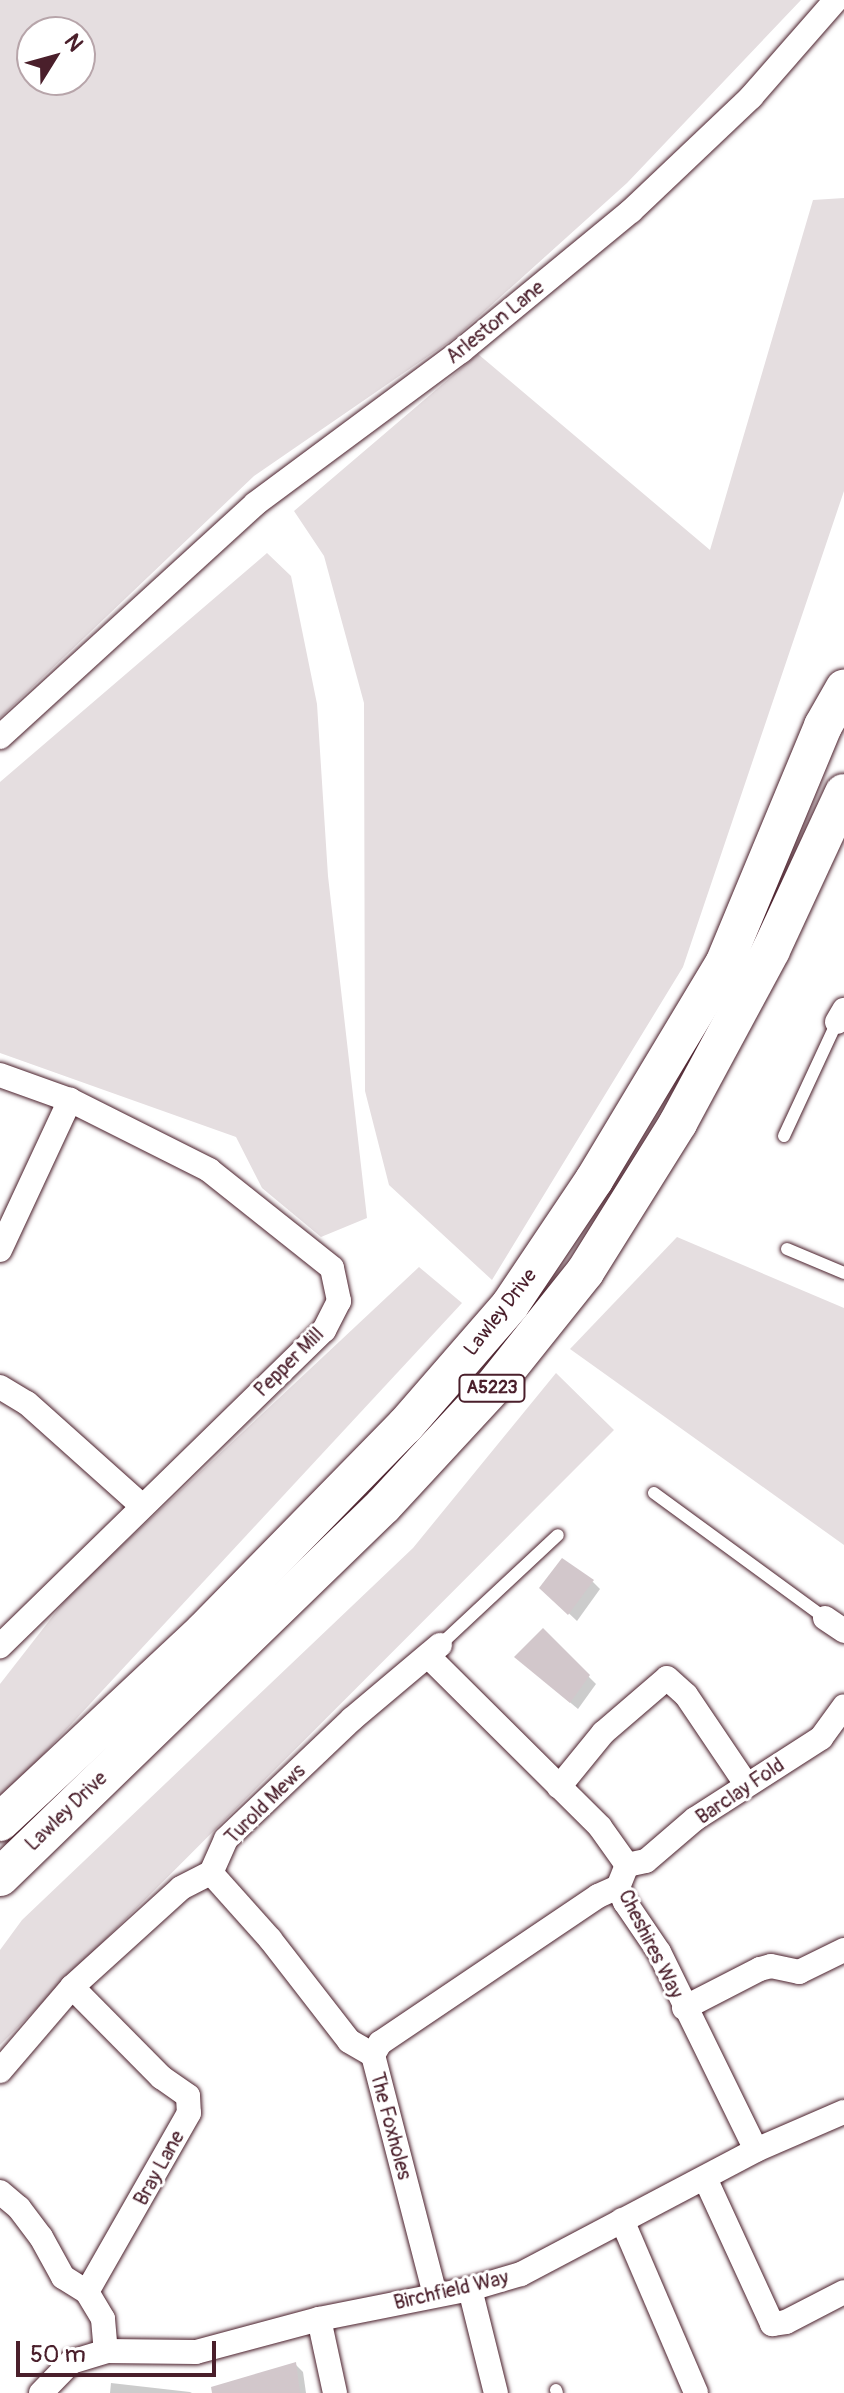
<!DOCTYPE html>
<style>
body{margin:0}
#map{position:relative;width:844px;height:2393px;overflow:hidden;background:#fff;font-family:Pangolin,sans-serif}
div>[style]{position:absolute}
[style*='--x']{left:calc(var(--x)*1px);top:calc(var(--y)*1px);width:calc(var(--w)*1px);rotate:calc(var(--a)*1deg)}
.green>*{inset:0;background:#e5dee0}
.shadow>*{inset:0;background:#0003}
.building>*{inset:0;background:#d2c7cb}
.roads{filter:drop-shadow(0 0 2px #4a1f2b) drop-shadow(0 0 2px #4a1f2b)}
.lane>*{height:12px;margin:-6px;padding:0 6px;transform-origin:6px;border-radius:6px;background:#fff}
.street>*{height:24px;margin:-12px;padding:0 12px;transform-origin:12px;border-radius:12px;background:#fff}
.primary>*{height:38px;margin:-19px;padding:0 19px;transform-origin:19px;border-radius:19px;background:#fff}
span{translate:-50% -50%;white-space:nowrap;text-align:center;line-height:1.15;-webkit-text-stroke:6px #fff;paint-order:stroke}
.shield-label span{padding:2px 6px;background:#fff;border:2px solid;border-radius:6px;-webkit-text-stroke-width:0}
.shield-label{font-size:18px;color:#4a1f2b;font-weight:700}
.street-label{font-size:20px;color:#4a1f2b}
.north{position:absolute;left:16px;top:16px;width:80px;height:80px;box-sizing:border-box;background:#fff;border:2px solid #b7a5aa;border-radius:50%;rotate:53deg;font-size:22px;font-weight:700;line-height:32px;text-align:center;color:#4a1f2b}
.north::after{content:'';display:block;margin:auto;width:28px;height:36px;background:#4a1f2b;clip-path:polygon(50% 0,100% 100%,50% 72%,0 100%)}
.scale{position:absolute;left:16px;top:2341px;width:200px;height:36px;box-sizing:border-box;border:4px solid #4a1f2b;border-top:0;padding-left:10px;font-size:24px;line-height:28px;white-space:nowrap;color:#4a1f2b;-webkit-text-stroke:6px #fff;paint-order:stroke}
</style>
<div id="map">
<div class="green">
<i style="clip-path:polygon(evenodd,0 0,801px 0,627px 183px,456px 337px,254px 476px,0 718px,0 0,32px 32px,80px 32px,80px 80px,32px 80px,32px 32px)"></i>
<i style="clip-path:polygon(844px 198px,844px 491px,683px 967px,492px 1280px,389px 1185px,365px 1091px,364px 703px,324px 556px,294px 511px,478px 354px,710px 550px,813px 200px)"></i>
<i style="clip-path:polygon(267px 553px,291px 576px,317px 704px,328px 876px,367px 1218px,321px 1237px,262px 1188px,236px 1137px,0 1053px,0 782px)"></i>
<i style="clip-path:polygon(677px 1237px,844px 1308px,844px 1545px,570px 1349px)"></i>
<i style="clip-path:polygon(419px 1267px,462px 1303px,0 1801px,0 1684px,70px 1594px)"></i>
<i style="clip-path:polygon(556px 1373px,614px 1430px,0 2045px,0 1950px,22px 1920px,413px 1548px)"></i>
</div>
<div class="shadow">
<i style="clip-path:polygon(593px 1582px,600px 1589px,577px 1621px,542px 1588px)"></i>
<i style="clip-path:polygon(543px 1631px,596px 1684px,578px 1709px,524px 1664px)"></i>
<i style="clip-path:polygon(296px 2365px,303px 2372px,306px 2393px,223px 2393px)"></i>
<i style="clip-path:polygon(111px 2383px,190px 2392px,192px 2393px,110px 2393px)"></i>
</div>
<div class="building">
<i style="clip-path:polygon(562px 1558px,594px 1580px,568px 1615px,539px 1588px)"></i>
<i style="clip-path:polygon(543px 1628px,590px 1675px,570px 1703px,514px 1657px)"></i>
<i style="clip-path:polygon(296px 2362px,300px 2393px,212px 2393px,211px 2387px)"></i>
</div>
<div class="roads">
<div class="lane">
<i style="--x:784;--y:1136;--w:126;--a:-65.1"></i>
<i style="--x:787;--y:1249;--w:62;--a:22.8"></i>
<i style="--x:654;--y:1493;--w:212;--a:36.2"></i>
<i style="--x:440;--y:1645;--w:161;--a:-43"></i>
<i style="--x:556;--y:2390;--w:3;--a:72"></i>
</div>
<div class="street">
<i style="--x:0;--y:737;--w:345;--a:-42.4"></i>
<i style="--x:255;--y:504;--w:257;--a:-36.6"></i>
<i style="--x:461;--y:351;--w:220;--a:-39.5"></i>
<i style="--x:631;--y:211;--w:166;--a:-43.5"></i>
<i style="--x:751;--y:97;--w:129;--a:-48.8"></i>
<i style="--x:837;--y:1022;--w:14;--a:-60"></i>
<i style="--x:0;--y:1075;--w:74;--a:19.7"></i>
<i style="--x:70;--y:1100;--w:156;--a:26.7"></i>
<i style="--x:209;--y:1170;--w:157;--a:38.5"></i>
<i style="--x:332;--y:1268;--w:34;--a:78"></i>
<i style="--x:339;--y:1301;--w:33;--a:117"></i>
<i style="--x:324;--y:1330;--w:453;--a:135.7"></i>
<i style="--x:0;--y:1250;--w:166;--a:-65"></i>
<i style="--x:0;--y:1387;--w:31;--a:31"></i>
<i style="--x:27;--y:1403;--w:153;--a:41.8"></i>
<i style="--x:825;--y:1618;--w:23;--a:34"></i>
<i style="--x:429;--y:1657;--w:241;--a:44.8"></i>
<i style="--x:600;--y:1827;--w:47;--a:54.6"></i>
<i style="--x:627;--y:1865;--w:24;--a:112"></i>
<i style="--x:618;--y:1887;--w:17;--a:65"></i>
<i style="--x:625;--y:1902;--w:60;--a:55.8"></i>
<i style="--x:659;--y:1952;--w:220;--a:63.9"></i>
<i style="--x:559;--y:1787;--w:70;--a:-50.8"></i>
<i style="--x:603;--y:1733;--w:84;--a:-40.7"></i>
<i style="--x:667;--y:1678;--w:25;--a:42"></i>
<i style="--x:686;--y:1695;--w:107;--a:56"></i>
<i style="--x:627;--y:1865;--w:19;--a:-12"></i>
<i style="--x:646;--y:1861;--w:65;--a:-40.6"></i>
<i style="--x:695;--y:1819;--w:150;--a:-32.7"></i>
<i style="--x:821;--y:1738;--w:39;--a:-54"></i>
<i style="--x:211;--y:1873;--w:89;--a:48.2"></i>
<i style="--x:270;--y:1939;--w:129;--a:52.2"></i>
<i style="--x:349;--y:2041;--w:28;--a:30"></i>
<i style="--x:373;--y:2055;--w:248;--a:75.5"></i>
<i style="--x:72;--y:1987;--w:127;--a:45.3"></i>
<i style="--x:161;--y:2077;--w:33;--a:35"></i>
<i style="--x:188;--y:2096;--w:17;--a:87"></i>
<i style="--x:189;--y:2113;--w:206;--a:119.7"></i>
<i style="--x:684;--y:2008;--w:85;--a:-27.2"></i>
<i style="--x:760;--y:1969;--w:11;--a:-15"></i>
<i style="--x:771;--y:1966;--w:29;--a:12"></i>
<i style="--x:799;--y:1972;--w:50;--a:-26.1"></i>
<i style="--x:373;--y:2055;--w:14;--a:-60"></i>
<i style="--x:380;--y:2043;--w:263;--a:-34"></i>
<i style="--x:598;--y:1896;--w:22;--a:-24"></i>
<i style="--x:0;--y:2071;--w:111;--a:-49.4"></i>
<i style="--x:72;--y:1987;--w:147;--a:-42.2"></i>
<i style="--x:181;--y:1888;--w:34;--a:-27"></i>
<i style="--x:211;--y:1873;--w:37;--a:-66"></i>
<i style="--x:226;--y:1839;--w:174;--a:-43.6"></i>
<i style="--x:352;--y:1719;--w:115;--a:-40.1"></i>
<i style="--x:705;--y:2178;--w:161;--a:65.3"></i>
<i style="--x:772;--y:2324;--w:14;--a:-8"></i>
<i style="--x:786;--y:2322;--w:65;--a:-27.3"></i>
<i style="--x:0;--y:2192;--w:25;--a:40"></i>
<i style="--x:19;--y:2208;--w:36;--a:53"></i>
<i style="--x:41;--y:2237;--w:46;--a:61.2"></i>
<i style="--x:63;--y:2277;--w:28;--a:32"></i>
<i style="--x:87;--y:2292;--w:31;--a:59"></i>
<i style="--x:103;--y:2319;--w:32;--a:85"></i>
<i style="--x:622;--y:2220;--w:188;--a:66.8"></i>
<i style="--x:470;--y:2289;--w:107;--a:76"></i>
<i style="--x:319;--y:2319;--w:76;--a:77.8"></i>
<i style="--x:41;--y:2393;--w:43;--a:-45.9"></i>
<i style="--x:71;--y:2362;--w:37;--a:-17"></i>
<i style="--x:106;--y:2351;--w:90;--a:0.6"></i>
<i style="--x:196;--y:2352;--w:127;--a:-15"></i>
<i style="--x:319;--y:2319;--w:154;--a:-11.2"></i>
<i style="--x:470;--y:2289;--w:53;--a:-16.4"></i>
<i style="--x:521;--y:2274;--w:266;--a:-27.8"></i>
<i style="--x:756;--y:2150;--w:96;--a:-23.4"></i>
</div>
<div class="primary">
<i style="--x:0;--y:1822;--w:278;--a:-43.1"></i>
<i style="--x:203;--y:1632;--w:289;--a:-45.6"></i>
<i style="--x:405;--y:1426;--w:160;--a:-49"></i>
<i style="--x:510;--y:1305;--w:151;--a:-56.1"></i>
<i style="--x:594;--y:1180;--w:252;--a:-59"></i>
<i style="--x:724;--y:964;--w:258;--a:-67.4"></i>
<i style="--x:823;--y:726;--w:43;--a:-60.4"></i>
<i style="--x:0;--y:1877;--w:533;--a:-44.09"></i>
<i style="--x:383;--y:1506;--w:163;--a:-47.2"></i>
<i style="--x:494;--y:1386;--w:146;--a:-51.4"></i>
<i style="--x:585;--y:1272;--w:176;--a:-58"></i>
<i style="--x:678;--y:1123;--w:196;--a:-61.7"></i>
<i style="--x:771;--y:950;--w:173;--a:-65.1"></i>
</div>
</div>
<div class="shield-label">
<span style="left:492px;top:1388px">A5223</span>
</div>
<div class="street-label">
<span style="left:495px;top:322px;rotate:-39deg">Arleston Lane</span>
<span style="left:500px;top:1312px;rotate:-52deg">Lawley Drive</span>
<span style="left:289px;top:1362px;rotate:-45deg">Pepper Mill</span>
<span style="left:740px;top:1791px;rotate:-34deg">Barclay Fold</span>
<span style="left:265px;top:1804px;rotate:-45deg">Turold Mews</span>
<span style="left:66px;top:1811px;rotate:-44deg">Lawley Drive</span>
<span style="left:651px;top:1944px;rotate:63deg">Cheshires Way</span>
<span style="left:391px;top:2126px;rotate:75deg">The Foxholes</span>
<span style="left:159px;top:2168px;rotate:-61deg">Bray Lane</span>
<span style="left:451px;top:2290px;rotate:-13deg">Birchfield Way</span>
</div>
<div class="north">N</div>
<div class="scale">50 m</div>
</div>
